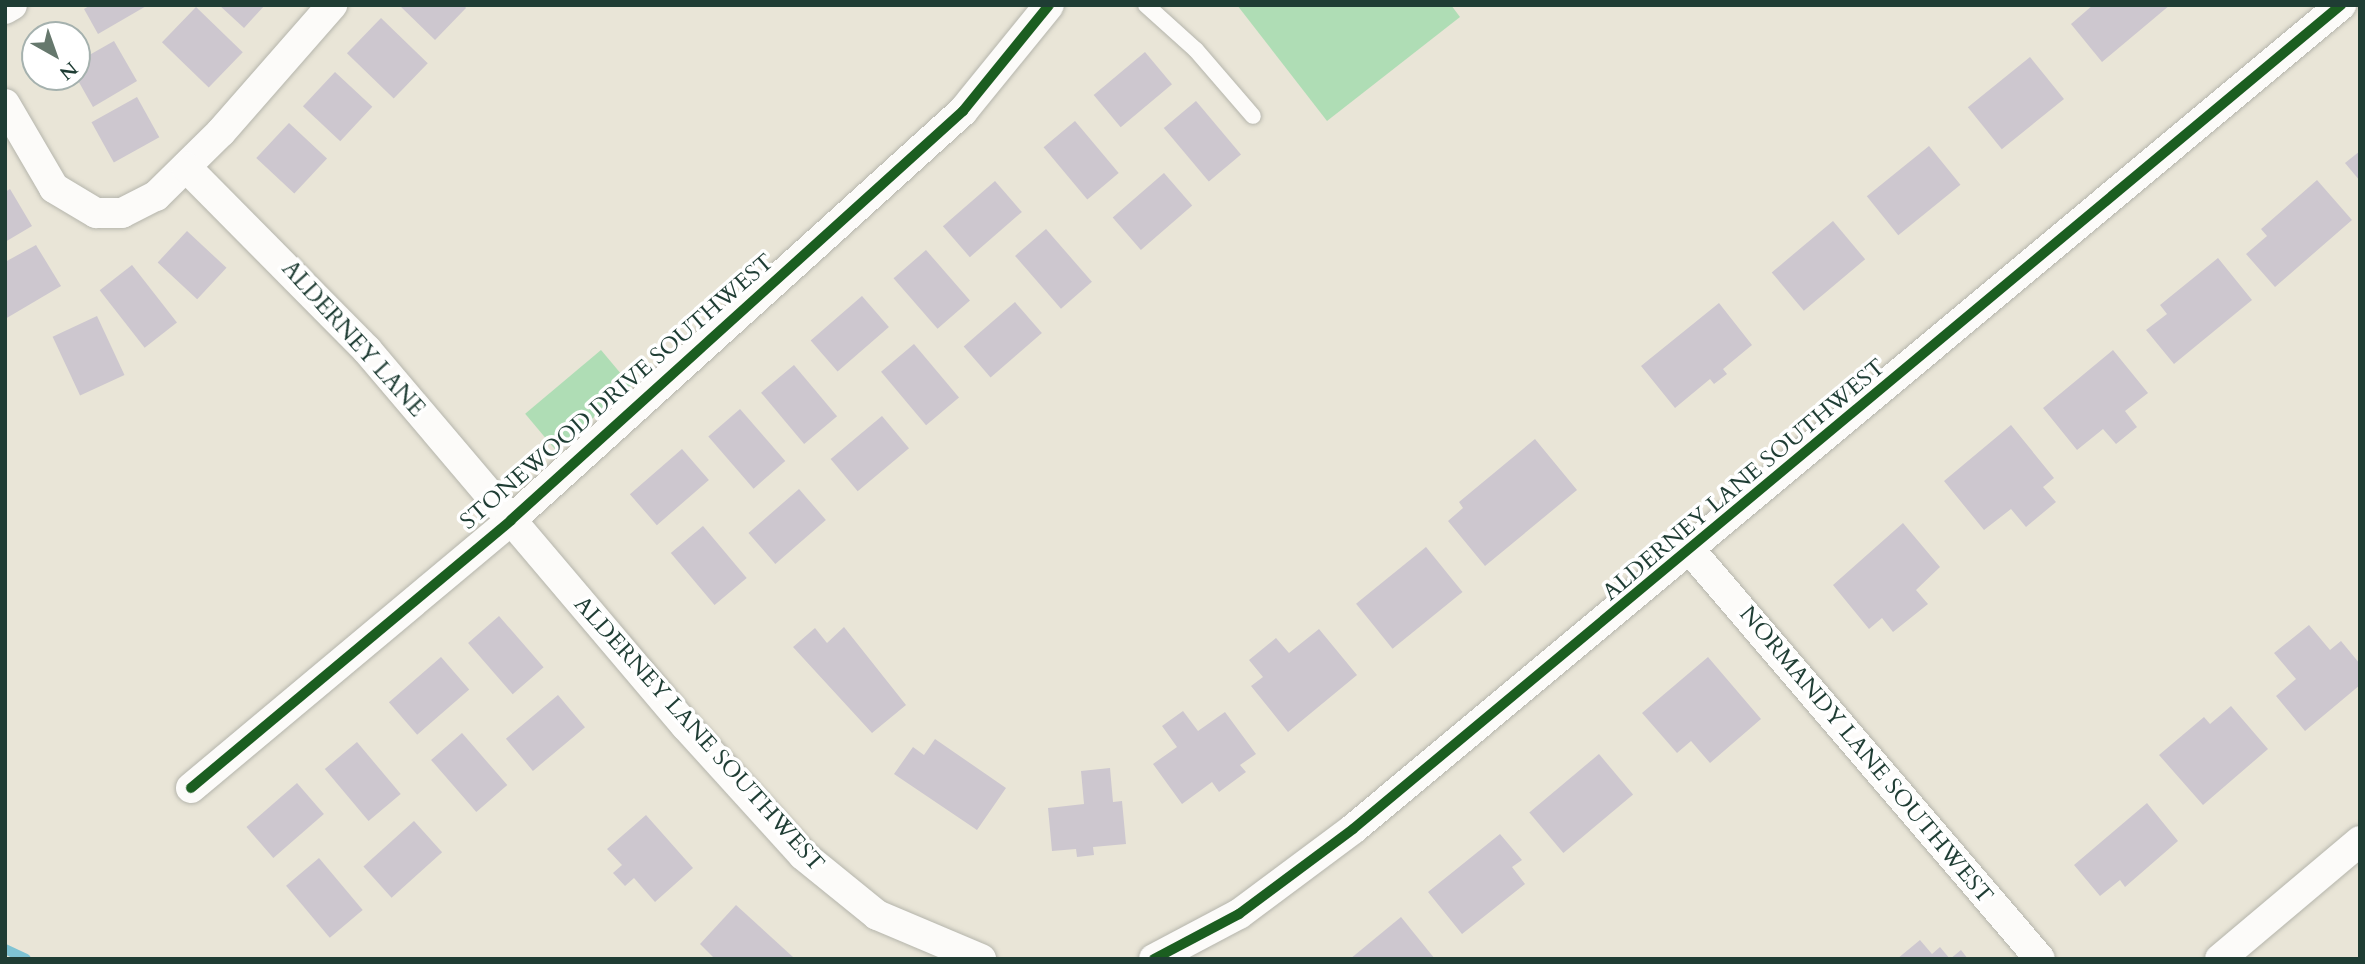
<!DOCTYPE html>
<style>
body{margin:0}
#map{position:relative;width:2365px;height:964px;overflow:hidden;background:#e9e5d7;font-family:Cardo,serif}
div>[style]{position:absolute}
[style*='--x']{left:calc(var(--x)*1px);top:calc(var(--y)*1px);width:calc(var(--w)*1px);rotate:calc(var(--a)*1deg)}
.green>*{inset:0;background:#afddb5;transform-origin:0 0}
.stream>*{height:10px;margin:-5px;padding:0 5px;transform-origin:5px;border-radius:5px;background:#7fc3d3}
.building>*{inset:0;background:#cdc7cf;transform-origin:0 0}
.roads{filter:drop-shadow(0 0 2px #b5b5ac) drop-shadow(0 0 2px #b5b5ac)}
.lane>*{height:16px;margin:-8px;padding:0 8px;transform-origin:8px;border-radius:8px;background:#fcfbf9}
.street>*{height:30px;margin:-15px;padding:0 15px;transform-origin:15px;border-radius:15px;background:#fcfbf9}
.cycleway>*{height:10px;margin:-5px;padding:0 5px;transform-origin:5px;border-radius:5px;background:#1b5e20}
span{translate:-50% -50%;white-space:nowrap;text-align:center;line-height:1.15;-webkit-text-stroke:7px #fff;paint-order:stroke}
.street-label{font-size:23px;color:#1f3d34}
.frame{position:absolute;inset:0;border:7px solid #1f3d34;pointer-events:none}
.north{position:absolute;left:21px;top:21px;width:70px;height:70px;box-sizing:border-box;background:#fff;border:2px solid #a5b1ae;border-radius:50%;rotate:140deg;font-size:19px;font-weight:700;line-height:28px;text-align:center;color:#1f3d34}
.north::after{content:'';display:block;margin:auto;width:24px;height:32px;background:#66786d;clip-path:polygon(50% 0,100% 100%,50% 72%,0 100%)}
</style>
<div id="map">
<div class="green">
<i style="clip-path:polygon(1237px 5px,1451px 5px,1460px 17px,1327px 121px)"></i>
<i style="left:601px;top:350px;width:47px;height:99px;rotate:50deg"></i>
</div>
<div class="stream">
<i style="--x:5;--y:949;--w:23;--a:25"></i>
</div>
<div class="building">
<i style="clip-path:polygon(91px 5px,148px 5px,98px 34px,84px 9px)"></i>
<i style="clip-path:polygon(219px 5px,265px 5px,244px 28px)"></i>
<i style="clip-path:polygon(399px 5px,464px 5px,466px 8px,435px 40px)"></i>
<i style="clip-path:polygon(2093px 5px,2170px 5px,2102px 62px,2071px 24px)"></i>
<i style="left:196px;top:7px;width:65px;height:49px;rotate:44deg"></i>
<i style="left:381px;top:18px;width:65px;height:49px;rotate:44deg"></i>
<i style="clip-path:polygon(114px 41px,137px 81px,93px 107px,76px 77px,77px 62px)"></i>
<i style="left:1145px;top:52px;width:42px;height:67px;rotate:50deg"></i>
<i style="left:2030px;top:57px;width:54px;height:80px;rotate:51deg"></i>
<i style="left:335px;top:72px;width:51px;height:47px;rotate:43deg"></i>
<i style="left:137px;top:97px;width:46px;height:52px;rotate:61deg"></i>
<i style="left:1196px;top:101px;width:70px;height:42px;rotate:50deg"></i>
<i style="left:1075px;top:121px;width:68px;height:41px;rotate:50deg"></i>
<i style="left:289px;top:123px;width:52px;height:48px;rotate:43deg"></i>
<i style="left:1929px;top:146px;width:50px;height:80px;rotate:51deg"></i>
<i style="clip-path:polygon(2360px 151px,2360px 181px,2345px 163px)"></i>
<i style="left:1164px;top:173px;width:43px;height:68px;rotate:49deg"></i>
<i style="clip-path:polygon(2317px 180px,2352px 220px,2275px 287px,2246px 254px,2267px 236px,2261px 229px)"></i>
<i style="left:995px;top:181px;width:41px;height:69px;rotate:49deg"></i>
<i style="clip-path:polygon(10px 189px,32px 226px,5px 242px,5px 192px)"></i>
<i style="left:1833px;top:221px;width:50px;height:80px;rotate:50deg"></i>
<i style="left:1046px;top:229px;width:70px;height:41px;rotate:49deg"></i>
<i style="left:187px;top:231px;width:54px;height:43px;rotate:43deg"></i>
<i style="clip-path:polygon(36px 245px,61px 286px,5px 319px,5px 262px)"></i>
<i style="left:926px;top:250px;width:67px;height:43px;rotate:49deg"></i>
<i style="clip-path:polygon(2218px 258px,2252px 300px,2174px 364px,2146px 330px,2167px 314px,2160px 305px)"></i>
<i style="left:132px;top:265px;width:73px;height:41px;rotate:52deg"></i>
<i style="left:862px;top:296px;width:41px;height:68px;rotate:49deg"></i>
<i style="left:1015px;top:302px;width:41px;height:68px;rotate:49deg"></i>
<i style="clip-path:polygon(1719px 303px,1752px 345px,1723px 369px,1727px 374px,1714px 384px,1710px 379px,1675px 408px,1641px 366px)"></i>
<i style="left:97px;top:316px;width:65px;height:49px;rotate:65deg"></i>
<i style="left:914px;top:344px;width:70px;height:43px;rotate:50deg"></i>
<i style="clip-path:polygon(2113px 350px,2148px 393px,2125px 411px,2137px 427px,2116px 444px,2103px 429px,2077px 450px,2043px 408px)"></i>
<i style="left:794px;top:365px;width:67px;height:43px;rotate:50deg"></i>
<i style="left:740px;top:409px;width:69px;height:42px;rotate:49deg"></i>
<i style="left:882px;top:416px;width:42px;height:67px;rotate:50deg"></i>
<i style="clip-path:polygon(2011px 425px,2054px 478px,2043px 487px,2056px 502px,2026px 527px,2011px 509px,1984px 530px,1944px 481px)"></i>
<i style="clip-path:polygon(1535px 439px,1577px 490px,1485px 566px,1448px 521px,1463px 508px,1459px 502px)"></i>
<i style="left:682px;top:449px;width:41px;height:69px;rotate:49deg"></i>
<i style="left:799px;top:489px;width:41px;height:67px;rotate:49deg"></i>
<i style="clip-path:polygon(1903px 523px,1940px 567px,1916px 590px,1928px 604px,1893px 632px,1882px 618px,1869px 629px,1833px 585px)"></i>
<i style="left:703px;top:526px;width:68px;height:42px;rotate:50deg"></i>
<i style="left:1426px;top:547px;width:58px;height:90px;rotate:51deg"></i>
<i style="left:499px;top:616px;width:68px;height:41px;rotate:49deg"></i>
<i style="clip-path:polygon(2309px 625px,2330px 650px,2341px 641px,2360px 664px,2360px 685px,2305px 731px,2276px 696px,2296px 679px,2274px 653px)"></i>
<i style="clip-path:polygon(844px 627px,906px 705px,872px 733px,793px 647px,815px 628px,827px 643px)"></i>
<i style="clip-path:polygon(1319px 629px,1357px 675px,1288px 732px,1251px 686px,1263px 677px,1249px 660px,1276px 638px,1289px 653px)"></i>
<i style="left:441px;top:657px;width:43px;height:69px;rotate:49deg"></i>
<i style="clip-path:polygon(1708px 657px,1761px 719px,1710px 763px,1691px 741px,1677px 753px,1642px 713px)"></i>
<i style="left:558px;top:695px;width:42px;height:68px;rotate:50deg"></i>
<i style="clip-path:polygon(2231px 706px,2268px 749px,2203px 805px,2159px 755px,2204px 717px,2210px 724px)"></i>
<i style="clip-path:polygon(1183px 711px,1198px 731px,1225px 712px,1256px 754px,1240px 765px,1246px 772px,1219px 792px,1212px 782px,1182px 804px,1153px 764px,1177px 747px,1162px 726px)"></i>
<i style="left:462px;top:733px;width:69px;height:41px;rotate:49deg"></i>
<i style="clip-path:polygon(935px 739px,1006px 788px,977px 830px,894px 774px,913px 747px,924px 755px)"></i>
<i style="left:357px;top:742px;width:68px;height:42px;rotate:50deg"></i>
<i style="left:1599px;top:754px;width:53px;height:91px;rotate:50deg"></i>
<i style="clip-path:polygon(1110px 768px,1113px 802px,1122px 801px,1126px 844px,1093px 847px,1094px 855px,1077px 857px,1076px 849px,1052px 851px,1048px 808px,1084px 804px,1081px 771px)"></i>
<i style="left:297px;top:783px;width:41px;height:67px;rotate:49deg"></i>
<i style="clip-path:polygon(2147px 803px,2178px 841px,2125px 887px,2120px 880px,2100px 896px,2074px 865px)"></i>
<i style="clip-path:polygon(646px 815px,693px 868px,655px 902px,634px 878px,625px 886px,613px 873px,622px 865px,607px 849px)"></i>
<i style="left:414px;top:821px;width:42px;height:68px;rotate:48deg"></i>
<i style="clip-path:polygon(1500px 834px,1522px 860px,1512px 867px,1525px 884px,1462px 934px,1428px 892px)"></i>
<i style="left:319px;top:858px;width:68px;height:43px;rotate:50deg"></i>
<i style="clip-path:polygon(736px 905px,793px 957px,791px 959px,715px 959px,700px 944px)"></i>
<i style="clip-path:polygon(1401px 917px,1435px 959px,1350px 959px)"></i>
<i style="clip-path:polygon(1920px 940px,1932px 954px,1940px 947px,1950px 959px,1961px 950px,1968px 959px,1897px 959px)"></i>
</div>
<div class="roads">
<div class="lane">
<i style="--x:1146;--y:5;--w:67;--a:42"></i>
<i style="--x:1196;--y:50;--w:87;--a:49.2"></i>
</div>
<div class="street">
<i style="--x:5;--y:9;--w:8;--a:-30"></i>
<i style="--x:5;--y:104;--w:97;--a:59.7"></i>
<i style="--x:54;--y:188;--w:49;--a:30.8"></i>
<i style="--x:96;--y:213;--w:26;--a:0"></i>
<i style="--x:122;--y:213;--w:38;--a:-27"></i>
<i style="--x:156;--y:196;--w:91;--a:-44.6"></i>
<i style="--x:221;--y:132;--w:169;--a:-48.8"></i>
<i style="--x:186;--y:167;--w:257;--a:45.3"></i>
<i style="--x:367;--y:350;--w:493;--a:49.7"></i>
<i style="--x:686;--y:726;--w:174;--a:47.8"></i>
<i style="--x:803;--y:855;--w:95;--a:39"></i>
<i style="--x:877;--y:915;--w:113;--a:22.9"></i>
<i style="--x:1692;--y:552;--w:535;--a:49.47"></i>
<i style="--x:191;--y:788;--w:417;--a:-39.9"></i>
<i style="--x:511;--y:520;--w:610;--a:-42.14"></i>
<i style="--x:963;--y:111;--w:136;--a:-50.9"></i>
<i style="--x:1154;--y:959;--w:96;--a:-27.9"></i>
<i style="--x:1239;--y:914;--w:142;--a:-36.7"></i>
<i style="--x:1353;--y:829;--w:1287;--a:-39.83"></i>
<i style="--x:2220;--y:959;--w:183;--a:-40.1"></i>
</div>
</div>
<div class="cycleway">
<i style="--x:191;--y:788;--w:417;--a:-39.9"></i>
<i style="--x:511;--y:520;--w:610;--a:-42.14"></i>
<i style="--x:963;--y:111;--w:136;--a:-50.9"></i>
<i style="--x:1154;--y:959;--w:96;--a:-27.9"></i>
<i style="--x:1239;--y:914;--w:142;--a:-36.7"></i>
<i style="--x:1353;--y:829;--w:1287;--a:-39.83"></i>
</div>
<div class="street-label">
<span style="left:353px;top:339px;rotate:48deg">ALDERNEY LANE</span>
<span style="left:617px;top:392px;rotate:-41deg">STONEWOOD DRIVE SOUTHWEST</span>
<span style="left:1744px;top:480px;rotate:-40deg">ALDERNEY LANE SOUTHWEST</span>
<span style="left:699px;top:734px;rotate:48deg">ALDERNEY LANE SOUTHWEST</span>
<span style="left:1866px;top:755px;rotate:50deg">NORMANDY LANE SOUTHWEST</span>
</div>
<div class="frame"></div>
<div class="north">N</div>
</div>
